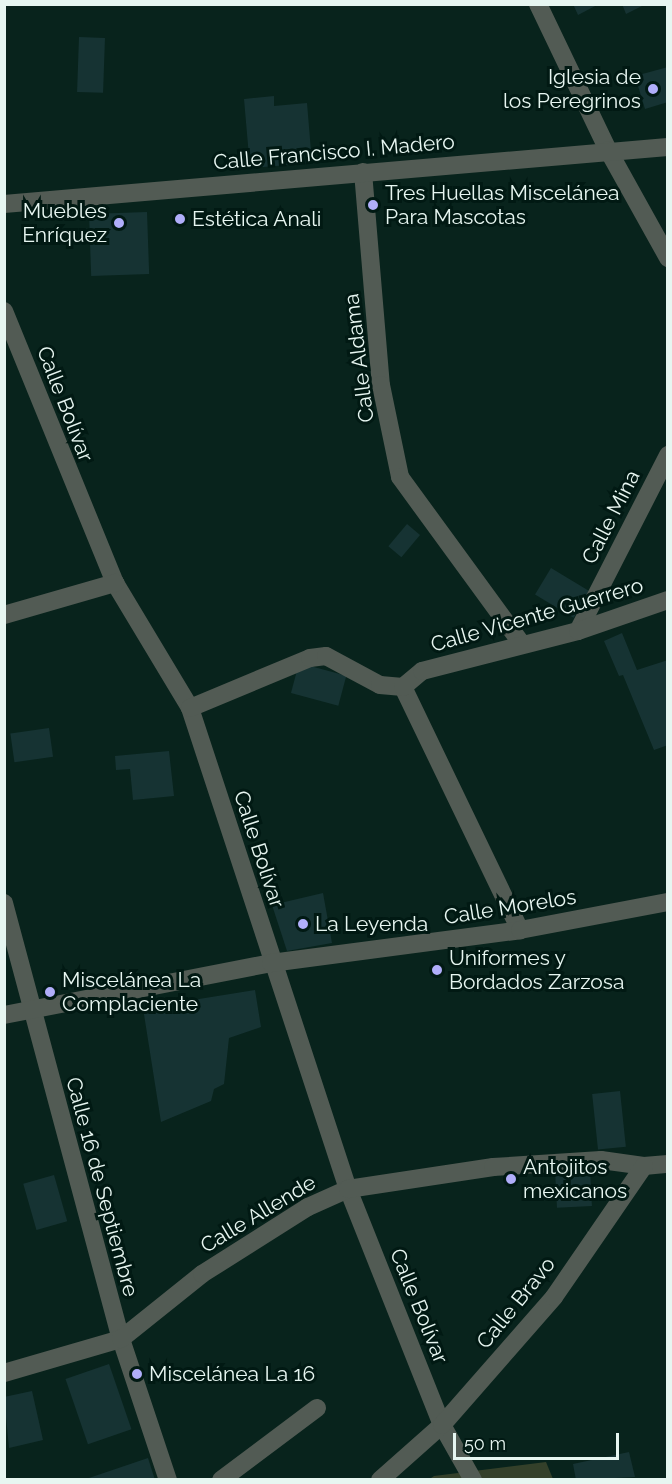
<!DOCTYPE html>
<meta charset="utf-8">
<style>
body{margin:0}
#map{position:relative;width:672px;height:1484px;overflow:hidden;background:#08231c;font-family:Raleway,sans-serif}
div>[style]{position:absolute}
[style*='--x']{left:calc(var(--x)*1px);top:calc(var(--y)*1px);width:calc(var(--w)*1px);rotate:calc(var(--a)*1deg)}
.green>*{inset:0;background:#34402a}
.building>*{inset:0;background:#163333;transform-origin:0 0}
.minor>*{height:18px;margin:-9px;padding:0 9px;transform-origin:9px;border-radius:9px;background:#525b54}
.dots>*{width:16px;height:16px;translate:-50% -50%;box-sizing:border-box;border:3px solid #011913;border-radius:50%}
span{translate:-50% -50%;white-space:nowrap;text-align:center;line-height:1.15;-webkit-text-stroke:6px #011913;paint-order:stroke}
.poi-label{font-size:21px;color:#e7f6f1}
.right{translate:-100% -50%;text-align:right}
.left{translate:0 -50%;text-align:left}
.street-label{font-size:21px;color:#e7f6f1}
.frame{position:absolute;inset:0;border:6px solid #e7f6f1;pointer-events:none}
.scale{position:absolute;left:453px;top:1433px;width:166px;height:27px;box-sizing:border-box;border:3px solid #e7f6f1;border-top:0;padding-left:8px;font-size:18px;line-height:21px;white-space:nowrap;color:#e7f6f1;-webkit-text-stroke:4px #011913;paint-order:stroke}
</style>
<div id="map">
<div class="green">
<i style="clip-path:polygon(546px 1462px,553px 1479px,428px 1480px,434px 1476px)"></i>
</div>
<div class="building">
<i style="clip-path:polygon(573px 4px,599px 4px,578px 15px)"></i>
<i style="clip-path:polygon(622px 4px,646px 4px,626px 14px)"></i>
<i style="left:79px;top:37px;width:26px;height:55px;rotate:2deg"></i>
<i style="clip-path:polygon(668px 67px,668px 102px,645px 109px,635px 76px)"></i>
<i style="clip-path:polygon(274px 96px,274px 106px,307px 103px,312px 163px,250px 168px,244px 99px)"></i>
<i style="left:147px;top:212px;width:62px;height:58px;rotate:88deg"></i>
<i style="left:407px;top:524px;width:17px;height:29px;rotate:40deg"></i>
<i style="left:551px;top:568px;width:45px;height:31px;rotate:31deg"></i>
<i style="clip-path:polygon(622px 633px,637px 670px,668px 660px,668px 745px,654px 750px,623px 675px,619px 676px,604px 641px)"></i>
<i style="left:299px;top:663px;width:49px;height:31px;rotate:15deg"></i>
<i style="left:49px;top:728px;width:29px;height:39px;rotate:82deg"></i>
<i style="clip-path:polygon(169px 751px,174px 796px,133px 800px,130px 769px,116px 770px,115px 756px)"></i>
<i style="clip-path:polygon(323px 893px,332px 943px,287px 951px,272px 905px)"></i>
<i style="clip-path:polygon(255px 990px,261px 1027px,229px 1038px,224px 1084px,214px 1089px,211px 1101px,161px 1122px,143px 1008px)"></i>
<i style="left:620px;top:1091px;width:56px;height:28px;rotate:84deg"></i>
<i style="left:590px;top:1169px;width:37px;height:35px;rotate:87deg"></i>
<i style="left:54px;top:1175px;width:48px;height:32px;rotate:74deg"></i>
<i style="left:109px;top:1364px;width:69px;height:46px;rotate:71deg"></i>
<i style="clip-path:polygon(32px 1391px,43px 1440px,9px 1448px,4px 1397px)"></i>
<i style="clip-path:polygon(629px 1452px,635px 1477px,576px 1480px,573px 1464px)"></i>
<i style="clip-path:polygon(148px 1458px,155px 1480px,86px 1480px,86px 1479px)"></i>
</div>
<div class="minor">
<i style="--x:538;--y:4;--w:162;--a:64.4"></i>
<i style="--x:608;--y:150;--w:124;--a:60.9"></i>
<i style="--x:363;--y:172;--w:214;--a:85.2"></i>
<i style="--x:381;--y:385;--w:94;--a:78.3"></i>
<i style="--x:400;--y:477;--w:205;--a:53.9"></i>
<i style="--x:4;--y:204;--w:666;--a:-4.91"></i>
<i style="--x:4;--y:311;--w:294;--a:67.8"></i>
<i style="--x:115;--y:583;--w:146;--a:59"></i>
<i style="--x:190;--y:708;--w:506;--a:71.82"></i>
<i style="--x:348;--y:1189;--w:254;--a:68.3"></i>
<i style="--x:442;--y:1425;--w:63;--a:60.6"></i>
<i style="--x:4;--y:615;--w:116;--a:-16.1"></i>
<i style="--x:578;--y:631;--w:198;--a:-62.9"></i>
<i style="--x:403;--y:687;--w:270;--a:64.3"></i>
<i style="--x:190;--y:708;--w:130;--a:-22.6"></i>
<i style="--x:310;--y:658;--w:16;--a:-7"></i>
<i style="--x:326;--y:656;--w:61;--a:28.2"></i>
<i style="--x:380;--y:685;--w:23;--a:5"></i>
<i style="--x:403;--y:687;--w:25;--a:-40"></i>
<i style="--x:422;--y:671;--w:161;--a:-14.4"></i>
<i style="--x:578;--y:631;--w:95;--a:-19"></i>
<i style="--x:4;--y:903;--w:451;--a:75"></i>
<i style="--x:121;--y:1339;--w:149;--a:71.6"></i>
<i style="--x:4;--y:1015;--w:272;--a:-11"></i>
<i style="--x:271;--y:963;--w:251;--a:-7.5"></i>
<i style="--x:520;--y:930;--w:151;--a:-10.7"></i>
<i style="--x:4;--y:1373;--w:122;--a:-16.2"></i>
<i style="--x:121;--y:1339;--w:104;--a:-38.7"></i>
<i style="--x:202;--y:1274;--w:125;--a:-32.3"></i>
<i style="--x:308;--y:1207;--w:44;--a:-24.2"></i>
<i style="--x:348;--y:1189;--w:147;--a:-8.6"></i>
<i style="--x:493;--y:1167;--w:108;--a:-3.7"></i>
<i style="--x:601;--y:1160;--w:43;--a:7.9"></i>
<i style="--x:644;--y:1166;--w:24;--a:-5"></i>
<i style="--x:221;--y:1480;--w:120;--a:-36.9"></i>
<i style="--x:380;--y:1480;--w:83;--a:-41.6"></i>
<i style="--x:442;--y:1425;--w:170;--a:-48.8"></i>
<i style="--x:554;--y:1297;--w:159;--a:-55.5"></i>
</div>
<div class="dots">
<i style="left:653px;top:89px;background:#b0aefa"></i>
<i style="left:373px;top:205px;background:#b0aefa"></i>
<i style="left:180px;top:219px;background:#b0aefa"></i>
<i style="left:119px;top:223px;background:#b0aefa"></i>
<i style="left:303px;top:924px;background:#b0aefa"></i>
<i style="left:437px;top:970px;background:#b0aefa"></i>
<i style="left:50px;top:992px;background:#b0aefa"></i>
<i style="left:511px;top:1179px;background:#b0aefa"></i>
<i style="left:137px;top:1374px;background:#b0aefa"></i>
</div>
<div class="poi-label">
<span class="right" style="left:641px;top:89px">Iglesia de<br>los Peregrinos</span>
<span class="left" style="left:385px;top:205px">Tres Huellas Miscelánea<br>Para Mascotas</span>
<span class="right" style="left:107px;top:223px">Muebles<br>Enríquez</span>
<span class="left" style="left:192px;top:219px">Estética Anali</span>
<span class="left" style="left:315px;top:924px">La Leyenda</span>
<span class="left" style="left:449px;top:970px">Uniformes y<br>Bordados Zarzosa</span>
<span class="left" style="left:62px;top:992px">Miscelánea La<br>Complaciente</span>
<span class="left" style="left:523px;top:1179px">Antojitos<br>mexicanos</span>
<span class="left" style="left:149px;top:1374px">Miscelánea La 16</span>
</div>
<div class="street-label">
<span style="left:334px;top:152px;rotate:-5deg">Calle Francisco I. Madero</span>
<span style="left:359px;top:358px;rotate:-97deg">Calle Aldama</span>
<span style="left:65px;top:404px;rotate:69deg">Calle Bolívar</span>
<span style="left:611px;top:517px;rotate:-63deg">Calle Mina</span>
<span style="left:537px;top:615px;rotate:-16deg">Calle Vicente Guerrero</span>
<span style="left:259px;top:849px;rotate:72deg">Calle Bolívar</span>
<span style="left:510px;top:907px;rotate:-9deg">Calle Morelos</span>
<span style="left:102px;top:1187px;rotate:75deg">Calle 16 de Septiembre</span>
<span style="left:258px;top:1214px;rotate:-31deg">Calle Allende</span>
<span style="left:516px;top:1303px;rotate:-51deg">Calle Bravo</span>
<span style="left:419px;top:1306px;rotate:68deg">Calle Bolívar</span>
</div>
<div class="frame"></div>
<div class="scale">50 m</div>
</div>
